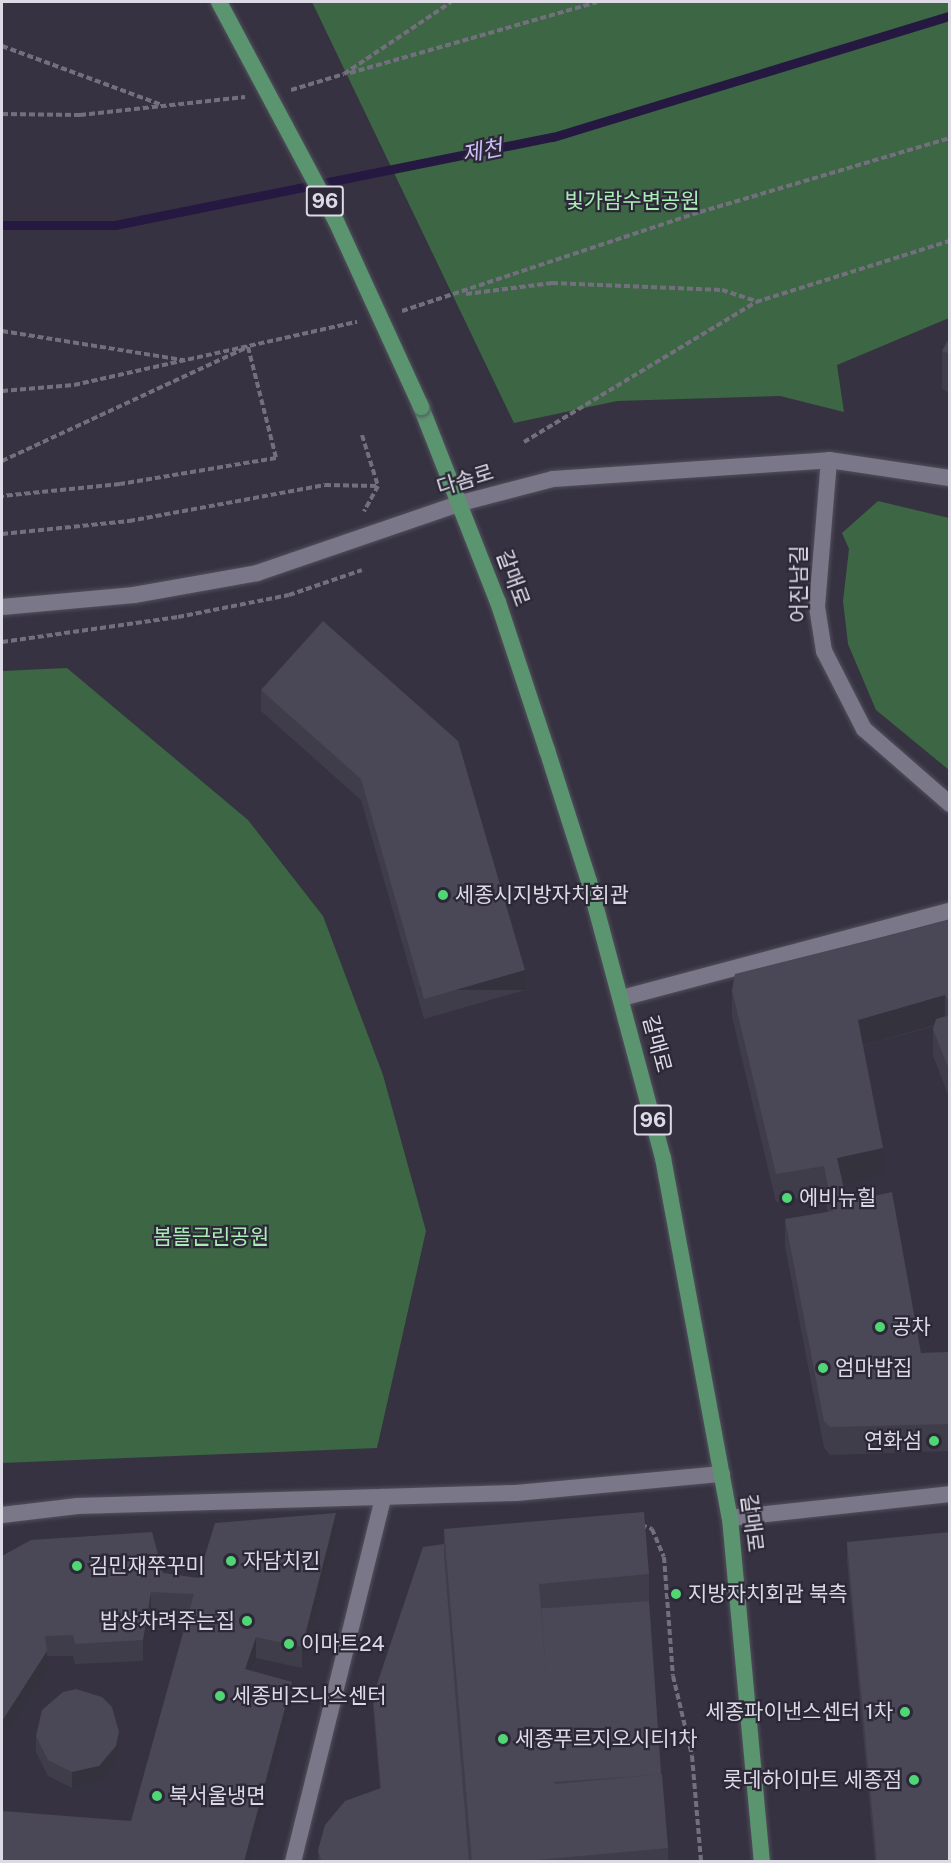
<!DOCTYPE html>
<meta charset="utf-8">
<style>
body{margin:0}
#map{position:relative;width:951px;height:1863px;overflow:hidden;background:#363241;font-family:"Public Sans","Noto Sans KR",sans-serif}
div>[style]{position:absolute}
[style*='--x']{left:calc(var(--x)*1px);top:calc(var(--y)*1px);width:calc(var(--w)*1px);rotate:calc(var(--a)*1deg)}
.green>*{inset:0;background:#3c6644}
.stream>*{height:9px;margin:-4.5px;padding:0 4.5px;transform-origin:4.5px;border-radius:4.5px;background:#261941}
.path>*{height:4px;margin-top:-2px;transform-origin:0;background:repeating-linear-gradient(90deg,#73707d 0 6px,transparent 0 9px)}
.roads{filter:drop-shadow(0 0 2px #52505d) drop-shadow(0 0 2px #52505d)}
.minor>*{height:16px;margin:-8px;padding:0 8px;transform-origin:8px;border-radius:8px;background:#7a7788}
.primary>*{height:16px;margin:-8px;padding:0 8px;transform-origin:8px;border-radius:8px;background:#5a956f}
.bridges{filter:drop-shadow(0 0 2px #52505d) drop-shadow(0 0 2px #52505d)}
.primary-bridge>*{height:16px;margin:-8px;padding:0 8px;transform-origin:8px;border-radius:8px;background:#5a956f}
.wall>*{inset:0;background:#403d4b}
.shaded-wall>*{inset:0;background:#34323d;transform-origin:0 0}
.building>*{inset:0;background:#4a4757;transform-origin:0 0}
.dots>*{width:16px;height:16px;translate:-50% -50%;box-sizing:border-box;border:3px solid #2c2837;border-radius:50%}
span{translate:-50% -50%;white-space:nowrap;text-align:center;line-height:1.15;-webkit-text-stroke:4.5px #2c2837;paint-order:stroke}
.shield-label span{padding:2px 4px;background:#2c2837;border:2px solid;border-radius:4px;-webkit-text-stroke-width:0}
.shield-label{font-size:20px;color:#dcdae4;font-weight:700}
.park-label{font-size:21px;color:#a9edb5}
.street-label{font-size:21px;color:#dcdae4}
.poi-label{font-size:21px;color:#dcdae4}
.left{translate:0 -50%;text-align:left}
.right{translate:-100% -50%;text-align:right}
.water-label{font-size:22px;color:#cbbdf8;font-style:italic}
.frame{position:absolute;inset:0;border:3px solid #dcdae4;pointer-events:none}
</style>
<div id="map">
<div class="green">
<i style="clip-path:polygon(312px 2px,949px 2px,949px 318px,837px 365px,844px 412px,780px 396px,617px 401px,514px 423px)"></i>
<i style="clip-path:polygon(878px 501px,949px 518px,949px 770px,876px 710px,848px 644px,843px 601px,849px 549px,842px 533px)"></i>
<i style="clip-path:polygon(67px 668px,248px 820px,323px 916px,383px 1075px,426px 1231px,377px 1448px,2px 1463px,2px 671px)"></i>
</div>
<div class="stream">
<i style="--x:2;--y:225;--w:113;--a:0"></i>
<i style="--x:115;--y:225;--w:447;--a:-11.4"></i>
<i style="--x:553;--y:137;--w:415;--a:-17"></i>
</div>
<div class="path">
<i style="--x:2;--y:46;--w:168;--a:20.2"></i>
<i style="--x:350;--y:73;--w:257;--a:-16"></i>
<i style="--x:291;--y:90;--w:55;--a:-16.8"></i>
<i style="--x:344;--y:74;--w:129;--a:-33.9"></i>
<i style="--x:2;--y:114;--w:78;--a:0.7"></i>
<i style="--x:80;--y:115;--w:166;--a:-6.2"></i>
<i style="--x:466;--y:294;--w:87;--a:-7.3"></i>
<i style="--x:552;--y:283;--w:170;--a:2.4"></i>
<i style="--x:722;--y:290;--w:36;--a:18"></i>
<i style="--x:402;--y:311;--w:314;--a:-18.4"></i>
<i style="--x:700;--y:212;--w:261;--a:-16.5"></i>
<i style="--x:2;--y:331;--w:184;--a:9.1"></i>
<i style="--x:2;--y:391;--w:72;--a:-4.8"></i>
<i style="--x:74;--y:385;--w:290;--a:-12.6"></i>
<i style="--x:362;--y:435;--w:53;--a:72.6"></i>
<i style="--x:378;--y:486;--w:29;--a:119"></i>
<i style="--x:524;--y:442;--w:271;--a:-31.1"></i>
<i style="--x:756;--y:302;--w:203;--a:-17.5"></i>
<i style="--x:2;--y:461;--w:271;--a:-24.9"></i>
<i style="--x:248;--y:347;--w:114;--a:75.8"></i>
<i style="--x:276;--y:458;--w:158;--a:170.5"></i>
<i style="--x:120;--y:484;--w:119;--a:174.2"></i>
<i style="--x:2;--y:534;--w:128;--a:-5.8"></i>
<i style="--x:129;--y:521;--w:199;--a:-10.4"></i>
<i style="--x:325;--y:485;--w:53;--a:1.1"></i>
<i style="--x:2;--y:642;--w:178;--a:-8.1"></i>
<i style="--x:178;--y:617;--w:113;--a:-11.2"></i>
<i style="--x:289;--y:595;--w:77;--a:-18.9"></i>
<i style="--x:641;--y:1525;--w:12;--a:20"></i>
<i style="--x:652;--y:1529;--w:30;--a:67"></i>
<i style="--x:664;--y:1557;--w:119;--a:85.7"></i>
<i style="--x:673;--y:1676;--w:82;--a:76.6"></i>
<i style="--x:692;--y:1756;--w:106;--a:85.1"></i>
</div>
<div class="roads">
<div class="minor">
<i style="--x:829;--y:460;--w:147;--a:94.7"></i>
<i style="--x:817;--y:607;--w:45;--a:81"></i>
<i style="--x:824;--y:651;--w:88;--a:62.9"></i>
<i style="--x:864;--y:729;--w:114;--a:41.1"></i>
<i style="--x:2;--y:607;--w:133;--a:-5.2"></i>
<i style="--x:134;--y:595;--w:125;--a:-10.1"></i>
<i style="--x:257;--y:573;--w:216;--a:-18.9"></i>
<i style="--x:461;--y:503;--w:95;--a:-14.6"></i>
<i style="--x:553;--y:479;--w:277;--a:-3.9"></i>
<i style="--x:829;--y:460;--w:122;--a:8.5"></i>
<i style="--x:622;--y:998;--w:339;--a:-14.9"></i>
<i style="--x:2;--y:1515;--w:76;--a:-6.8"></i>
<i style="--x:77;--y:1506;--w:439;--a:-1.7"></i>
<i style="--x:516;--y:1493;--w:207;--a:-5.3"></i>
<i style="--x:730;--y:1518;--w:221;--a:-6.2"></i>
<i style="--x:293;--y:1862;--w:376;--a:-76.1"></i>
</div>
<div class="primary">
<i style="--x:421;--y:407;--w:210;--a:68.5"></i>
<i style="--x:498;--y:602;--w:156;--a:71.7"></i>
<i style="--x:547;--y:750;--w:139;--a:72.3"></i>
<i style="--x:589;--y:882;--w:286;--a:75"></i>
<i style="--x:663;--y:1158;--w:366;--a:79.5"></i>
<i style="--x:730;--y:1518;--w:345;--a:84.7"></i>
</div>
</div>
<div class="bridges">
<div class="primary-bridge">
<i style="--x:219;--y:2;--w:248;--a:61.9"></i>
<i style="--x:336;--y:221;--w:205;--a:65.4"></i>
</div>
</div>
<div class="wall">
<i style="clip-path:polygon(950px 337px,950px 393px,942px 389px,942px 351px)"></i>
<i style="clip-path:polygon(261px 690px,458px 741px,525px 990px,424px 1019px,361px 800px,261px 711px)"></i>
<i style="clip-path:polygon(950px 920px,950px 1099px,933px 1056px,933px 1029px,934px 1026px,863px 1046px,883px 1175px,843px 1184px,847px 1202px,921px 1353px,950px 1352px,950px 1451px,830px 1455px,824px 1448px,785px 1247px,785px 1219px,828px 1212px,824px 1194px,776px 1202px,732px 1017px,732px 990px)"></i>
<i style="clip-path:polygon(444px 1529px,649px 1574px,649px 1601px,661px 1775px,668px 1848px,668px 1862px,318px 1862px,318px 1850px,380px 1789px,373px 1707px,373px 1696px,444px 1544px)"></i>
<i style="clip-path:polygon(336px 1534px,302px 1668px,256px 1658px,252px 1671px,292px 1702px,131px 1821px,188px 1614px,151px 1613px,143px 1661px,75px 1664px,73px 1656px,47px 1656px,47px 1671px,2px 1742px,2px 1556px,163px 1573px,198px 1578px)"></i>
<i style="clip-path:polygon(847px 1542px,950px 1862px,875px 1862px,847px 1562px)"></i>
<i style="clip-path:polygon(36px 1736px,119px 1749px,116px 1762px,99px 1783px,72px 1788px,48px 1776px,36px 1752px)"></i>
</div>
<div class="shaded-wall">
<i style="left:525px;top:970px;width:20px;height:105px;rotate:90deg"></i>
<i style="clip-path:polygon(945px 995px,945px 1022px,858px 1047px,858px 1020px)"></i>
<i style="clip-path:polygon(883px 1148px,883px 1175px,837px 1186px,837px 1158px)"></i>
<i style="clip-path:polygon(336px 1513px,336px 1534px,302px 1668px,302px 1647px)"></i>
<i style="clip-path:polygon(151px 1592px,151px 1613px,143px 1661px,143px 1640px)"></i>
<i style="clip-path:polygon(256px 1637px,256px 1658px,245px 1690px,245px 1669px)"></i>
<i style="clip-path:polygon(47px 1651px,47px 1671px,2px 1742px,2px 1721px)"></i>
<i style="clip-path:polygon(292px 1682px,292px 1702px,249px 1862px,244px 1862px)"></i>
<i style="clip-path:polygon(119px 1732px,119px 1749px,116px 1762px,99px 1783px,72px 1788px,72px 1772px)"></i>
</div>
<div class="building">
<i style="clip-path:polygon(950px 337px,950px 354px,942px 351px)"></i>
<i style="clip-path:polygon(323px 621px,458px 741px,525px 970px,424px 999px,361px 779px,261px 690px)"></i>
<i style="clip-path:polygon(950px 920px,950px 1003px,945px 995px,858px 1020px,883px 1148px,837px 1158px,847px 1202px,892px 1192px,921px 1353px,950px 1352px,950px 1424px,830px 1427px,824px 1421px,785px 1219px,833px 1211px,824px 1166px,776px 1174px,732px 990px,735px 974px)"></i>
<i style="clip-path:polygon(950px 1015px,950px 1072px,933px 1029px,936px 1019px)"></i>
<i style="clip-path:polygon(644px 1512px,649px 1574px,539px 1584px,555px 1784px,662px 1774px,668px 1848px,514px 1862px,472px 1862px,444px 1529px)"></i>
<i style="clip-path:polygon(336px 1513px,302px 1647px,256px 1637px,245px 1669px,292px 1682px,244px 1862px,2px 1862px,2px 1811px,131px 1821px,194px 1594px,151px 1592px,143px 1640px,75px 1644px,73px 1635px,45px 1636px,47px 1651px,2px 1721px,2px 1556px,31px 1540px,152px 1532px,163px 1573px,198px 1578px,215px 1523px)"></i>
<i style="clip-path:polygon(950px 1532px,950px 1862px,877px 1862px,847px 1542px)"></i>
<i style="clip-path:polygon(444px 1544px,444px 1556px,469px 1862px,322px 1862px,318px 1850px,325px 1825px,345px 1801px,381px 1788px,373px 1696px,423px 1547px)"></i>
<i style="left:649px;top:1601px;width:174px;height:108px;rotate:86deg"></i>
<i style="clip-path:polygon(76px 1689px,102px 1697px,112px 1707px,119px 1732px,116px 1746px,99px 1766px,72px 1772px,48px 1760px,36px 1736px,42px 1710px,63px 1692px)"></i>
</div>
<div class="dots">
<i style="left:443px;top:895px;background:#50d674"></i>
<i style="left:787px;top:1198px;background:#50d674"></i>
<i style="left:880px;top:1327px;background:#50d674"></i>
<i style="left:823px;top:1368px;background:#50d674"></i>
<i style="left:934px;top:1441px;background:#50d674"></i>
<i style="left:231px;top:1561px;background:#50d674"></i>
<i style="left:77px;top:1566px;background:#50d674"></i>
<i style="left:676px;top:1594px;background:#50d674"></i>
<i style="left:247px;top:1621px;background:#50d674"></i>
<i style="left:289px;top:1644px;background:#50d674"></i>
<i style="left:220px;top:1696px;background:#50d674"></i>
<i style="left:905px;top:1712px;background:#50d674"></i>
<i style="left:503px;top:1739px;background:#50d674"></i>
<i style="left:914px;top:1780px;background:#50d674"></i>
<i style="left:157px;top:1796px;background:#50d674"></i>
</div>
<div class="shield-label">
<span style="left:325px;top:201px">96</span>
<span style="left:653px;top:1120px">96</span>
</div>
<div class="park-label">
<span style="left:632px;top:201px">빛가람수변공원</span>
<span style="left:211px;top:1237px">봄뜰근린공원</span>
</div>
<div class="street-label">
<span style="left:465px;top:480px;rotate:-17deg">다솜로</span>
<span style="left:513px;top:578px;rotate:70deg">갈매로</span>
<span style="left:799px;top:584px;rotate:-90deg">어진남길</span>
<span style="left:657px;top:1044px;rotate:75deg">갈매로</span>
<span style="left:752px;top:1523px;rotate:83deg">갈매로</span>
</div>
<div class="poi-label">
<span class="left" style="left:455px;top:895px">세종시지방자치회관</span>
<span class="left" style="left:799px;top:1198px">에비뉴힐</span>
<span class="left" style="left:892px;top:1327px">공차</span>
<span class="left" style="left:835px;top:1368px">엄마밥집</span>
<span class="right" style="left:922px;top:1441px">연화섬</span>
<span class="left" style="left:243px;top:1561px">자담치킨</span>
<span class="left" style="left:89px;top:1566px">김민재쭈꾸미</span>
<span class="left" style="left:688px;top:1594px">지방자치회관 북측</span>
<span class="right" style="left:235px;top:1621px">밥상차려주는집</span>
<span class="left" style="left:301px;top:1644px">이마트24</span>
<span class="left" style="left:232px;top:1696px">세종비즈니스센터</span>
<span class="right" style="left:893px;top:1712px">세종파이낸스센터 1차</span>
<span class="left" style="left:515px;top:1739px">세종푸르지오시티1차</span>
<span class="right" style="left:902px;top:1780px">롯데하이마트 세종점</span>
<span class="left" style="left:169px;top:1796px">북서울냉면</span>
</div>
<div class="water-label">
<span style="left:482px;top:151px;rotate:-11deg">제천</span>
</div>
<div class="frame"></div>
</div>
